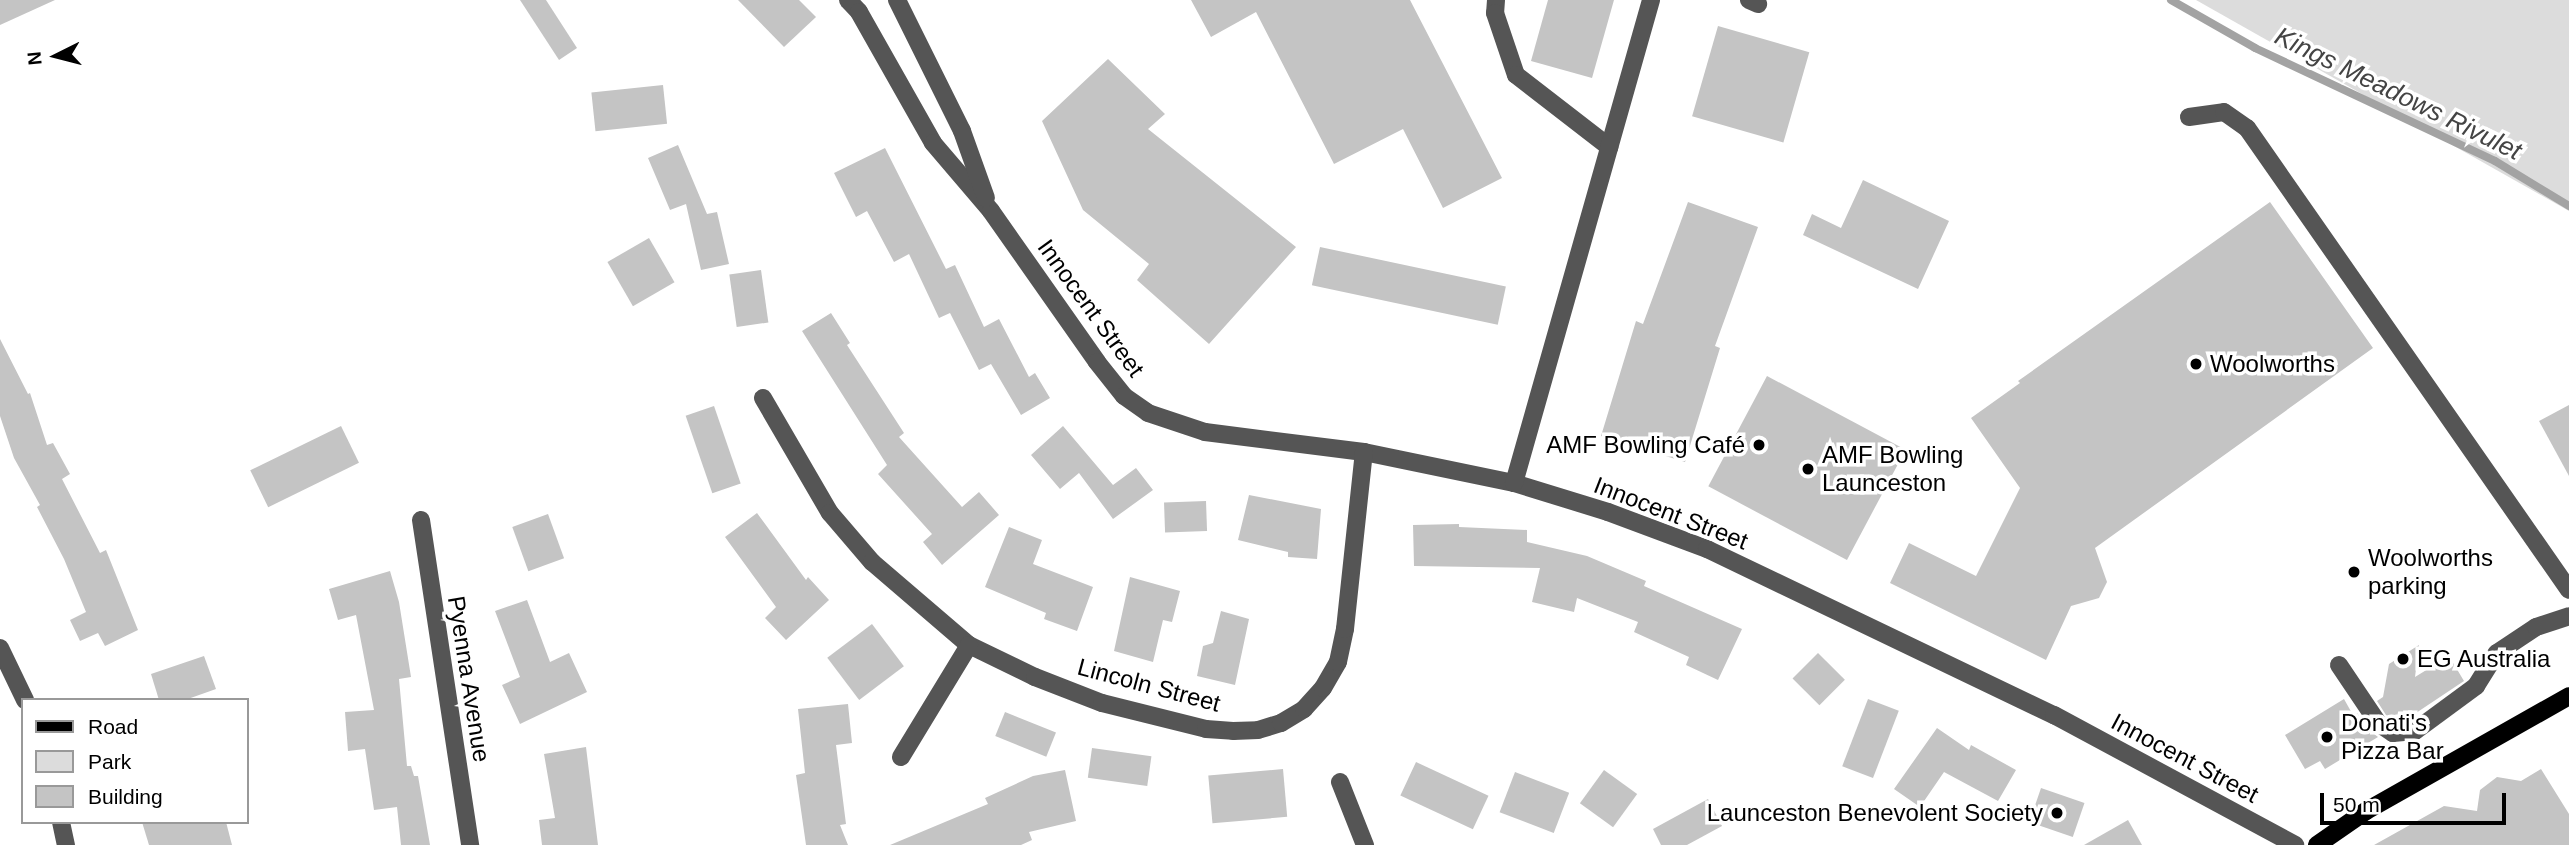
<!DOCTYPE html>
<meta charset="utf-8">
<style>
body{margin:0}
#map{position:relative;width:2569px;height:845px;overflow:hidden;background:#fff;font-family:Arial,sans-serif}
div>[style]{position:absolute}
[style*='--x']{left:calc(var(--x)*1px);top:calc(var(--y)*1px);width:calc(var(--w)*1px);rotate:calc(var(--a)*1deg)}
.green>*{inset:0;background:#dcdcdc}
.stream>*{height:8px;margin:-4px;padding:0 4px;transform-origin:4px;border-radius:4px;background:#a3a3a3}
.building>*{inset:0;background:#c4c4c4;transform-origin:0 0}
.minor>*{height:18px;margin:-9px;padding:0 9px;transform-origin:9px;border-radius:9px;background:#555}
.major>*{height:18px;margin:-9px;padding:0 9px;transform-origin:9px;border-radius:9px;background:#000}
.dots>*{width:19px;height:19px;translate:-50% -50%;box-sizing:border-box;border:4px solid #fff;border-radius:50%}
span{translate:-50% -50%;white-space:nowrap;text-align:center;line-height:1.15;-webkit-text-stroke:7px #fff;paint-order:stroke}
.street-label{font-size:24px;color:#000}
.poi-label{font-size:24px;color:#000}
.left{translate:0 -50%;text-align:left}
.right{translate:-100% -50%;text-align:right}
.water-label{font-size:26px;color:#444;font-style:italic}
.legend{position:absolute;left:21px;top:698px;width:228px;height:126px;box-sizing:border-box;background:#fff;border:2px solid #999;margin:0;padding:9px 12px;list-style:none;font-size:21px;color:#000}
.legend li{display:flex;align-items:center;gap:14px;height:35px}
.legend b{width:35px;border:2px solid #999}
.north{position:absolute;left:21px;top:21px;width:70px;height:70px;-webkit-text-stroke:5px #fff;paint-order:stroke;rotate:264deg;font-size:19px;font-weight:700;line-height:28px;text-align:center;color:#000}
.north::after{content:'';display:block;margin:auto;width:24px;height:32px;background:#000;clip-path:polygon(50% 0,100% 100%,50% 72%,0 100%)}
.scale{position:absolute;left:2320px;top:793px;width:186px;height:32px;box-sizing:border-box;border:4px solid #000;border-top:0;padding-left:9px;font-size:21px;line-height:24px;white-space:nowrap;color:#000;-webkit-text-stroke:5px #fff;paint-order:stroke}
</style>
<div id="map">
<div class="green">
<i style="clip-path:polygon(2196px 0,2569px 0,2569px 211px)"></i>
</div>
<div class="stream">
<i style="--x:2171;--y:0;--w:97;--a:29.7"></i>
<i style="--x:2255;--y:48;--w:265;--a:25.2"></i>
<i style="--x:2495;--y:161;--w:87;--a:31.3"></i>
</div>
<div class="building">
<i style="clip-path:polygon(0 0,55px 0,0 25px)"></i>
<i style="clip-path:polygon(520px 0,546px 0,577px 48px,559px 60px)"></i>
<i style="clip-path:polygon(738px 0,799px 0,816px 17px,784px 47px)"></i>
<i style="clip-path:polygon(1191px 0,1410px 0,1502px 178px,1443px 208px,1403px 129px,1334px 164px,1256px 12px,1211px 37px)"></i>
<i style="clip-path:polygon(1548px 0,1614px 0,1592px 78px,1531px 61px)"></i>
<i style="left:1718px;top:26px;width:95px;height:94px;rotate:16deg"></i>
<i style="clip-path:polygon(1108px 59px,1165px 114px,1148px 129px,1296px 247px,1209px 344px,1137px 280px,1149px 264px,1083px 210px,1042px 121px)"></i>
<i style="left:663px;top:85px;width:39px;height:72px;rotate:84deg"></i>
<i style="clip-path:polygon(678px 145px,707px 214px,717px 212px,729px 264px,701px 270px,686px 204px,670px 210px,648px 158px)"></i>
<i style="clip-path:polygon(885px 148px,946px 269px,955px 265px,984px 327px,999px 319px,1029px 377px,1035px 373px,1050px 398px,1021px 415px,991px 364px,979px 370px,950px 313px,939px 318px,909px 254px,894px 262px,867px 211px,856px 217px,834px 173px)"></i>
<i style="clip-path:polygon(1863px 180px,1949px 221px,1918px 289px,1803px 235px,1812px 214px,1841px 228px)"></i>
<i style="clip-path:polygon(1688px 202px,1758px 227px,1715px 346px,1720px 348px,1685px 462px,1601px 436px,1636px 321px,1643px 324px)"></i>
<i style="clip-path:polygon(2270px 202px,2373px 348px,2095px 548px,2107px 582px,2099px 598px,2071px 606px,2046px 660px,1890px 583px,1909px 543px,1976px 576px,2020px 488px,1971px 418px,2020px 383px,2018px 381px)"></i>
<i style="left:649px;top:238px;width:51px;height:48px;rotate:60deg"></i>
<i style="left:1320px;top:247px;width:190px;height:39px;rotate:12deg"></i>
<i style="left:761px;top:270px;width:53px;height:32px;rotate:82deg"></i>
<i style="clip-path:polygon(831px 313px,850px 343px,847px 345px,904px 433px,899px 437px,962px 507px,979px 492px,999px 515px,942px 565px,923px 542px,932px 534px,878px 474px,887px 465px,802px 331px)"></i>
<i style="clip-path:polygon(0 339px,28px 394px,30px 393px,47px 445px,53px 443px,70px 474px,62px 479px,100px 553px,106px 550px,138px 630px,105px 646px,98px 633px,80px 641px,70px 620px,86px 612px,64px 559px,37px 507px,40px 505px,14px 458px,0 416px)"></i>
<i style="left:1767px;top:376px;width:157px;height:125px;rotate:28deg"></i>
<i style="clip-path:polygon(2569px 405px,2569px 476px,2539px 421px)"></i>
<i style="left:714px;top:406px;width:82px;height:30px;rotate:71deg"></i>
<i style="left:341px;top:426px;width:41px;height:101px;rotate:64deg"></i>
<i style="clip-path:polygon(1063px 426px,1113px 485px,1136px 468px,1153px 490px,1113px 519px,1079px 473px,1060px 489px,1031px 455px)"></i>
<i style="clip-path:polygon(1249px 495px,1321px 509px,1317px 559px,1288px 557px,1288px 552px,1238px 540px)"></i>
<i style="left:1206px;top:501px;width:30px;height:42px;rotate:88deg"></i>
<i style="clip-path:polygon(757px 513px,806px 580px,808px 577px,829px 600px,786px 640px,765px 618px,776px 607px,725px 537px)"></i>
<i style="left:548px;top:514px;width:47px;height:38px;rotate:70deg"></i>
<i style="clip-path:polygon(1459px 524px,1459px 527px,1527px 530px,1527px 542px,1587px 556px,1646px 581px,1644px 586px,1742px 629px,1718px 680px,1686px 665px,1689px 657px,1634px 632px,1638px 622px,1577px 598px,1574px 612px,1532px 602px,1540px 568px,1414px 566px,1413px 525px)"></i>
<i style="clip-path:polygon(1009px 527px,1042px 540px,1033px 564px,1093px 587px,1077px 631px,1044px 619px,1046px 613px,985px 587px)"></i>
<i style="clip-path:polygon(390px 571px,399px 602px,411px 677px,399px 679px,407px 766px,411px 766px,414px 776px,418px 776px,430px 845px,401px 845px,397px 807px,374px 810px,365px 749px,348px 751px,345px 712px,374px 710px,356px 615px,338px 620px,329px 589px)"></i>
<i style="clip-path:polygon(1130px 577px,1180px 591px,1172px 622px,1163px 620px,1153px 662px,1114px 651px)"></i>
<i style="clip-path:polygon(527px 600px,550px 662px,569px 653px,587px 692px,520px 724px,502px 685px,520px 677px,495px 611px)"></i>
<i style="clip-path:polygon(1221px 611px,1249px 619px,1235px 685px,1197px 676px,1203px 646px,1213px 643px)"></i>
<i style="left:872px;top:624px;width:53px;height:56px;rotate:53deg"></i>
<i style="clip-path:polygon(2419px 645px,2415px 677px,2449px 656px,2464px 681px,2404px 721px,2396px 721px,2386px 715px,2377px 701px,2383px 697px,2389px 664px)"></i>
<i style="left:1818px;top:653px;width:38px;height:36px;rotate:45deg"></i>
<i style="clip-path:polygon(204px 656px,216px 689px,185px 700px,159px 700px,151px 674px)"></i>
<i style="left:1868px;top:699px;width:33px;height:72px;rotate:21deg"></i>
<i style="clip-path:polygon(2344px 699px,2353px 715px,2357px 713px,2369px 730px,2378px 737px,2325px 769px,2320px 761px,2305px 769px,2285px 735px)"></i>
<i style="clip-path:polygon(848px 704px,852px 743px,836px 745px,846px 824px,840px 825px,848px 845px,806px 845px,796px 775px,805px 773px,798px 709px)"></i>
<i style="left:1005px;top:712px;width:55px;height:26px;rotate:22deg"></i>
<i style="clip-path:polygon(1937px 728px,1969px 750px,1971px 745px,2016px 770px,1998px 801px,1944px 772px,1920px 807px,1894px 789px)"></i>
<i style="clip-path:polygon(586px 747px,598px 845px,542px 845px,539px 820px,555px 818px,544px 754px)"></i>
<i style="left:1092px;top:748px;width:60px;height:30px;rotate:8deg"></i>
<i style="left:1416px;top:762px;width:80px;height:37px;rotate:25deg"></i>
<i style="left:1283px;top:769px;width:48px;height:75px;rotate:85deg"></i>
<i style="clip-path:polygon(2541px 769px,2569px 814px,2569px 845px,2374px 845px,2444px 806px,2477px 811px,2480px 790px,2497px 777px,2521px 781px)"></i>
<i style="clip-path:polygon(1065px 770px,1076px 821px,1029px 832px,1032px 840px,1021px 845px,890px 845px,988px 804px,985px 798px,1033px 776px)"></i>
<i style="left:1604px;top:770px;width:41px;height:41px;rotate:36deg"></i>
<i style="left:1515px;top:772px;width:58px;height:43px;rotate:21deg"></i>
<i style="left:2041px;top:788px;width:46px;height:36px;rotate:19deg"></i>
<i style="clip-path:polygon(1708px 799px,1722px 826px,1687px 845px,1661px 845px,1653px 829px)"></i>
<i style="clip-path:polygon(2128px 820px,2142px 845px,2084px 845px)"></i>
<i style="clip-path:polygon(142px 822px,226px 822px,232px 845px,149px 845px)"></i>
</div>
<div class="minor">
<i style="--x:848;--y:0;--w:16;--a:47"></i>
<i style="--x:859;--y:12;--w:150;--a:60.5"></i>
<i style="--x:933;--y:143;--w:89;--a:49.5"></i>
<i style="--x:991;--y:211;--w:184;--a:54.9"></i>
<i style="--x:1097;--y:362;--w:43;--a:51.5"></i>
<i style="--x:1124;--y:396;--w:29;--a:35"></i>
<i style="--x:1148;--y:413;--w:60;--a:18.4"></i>
<i style="--x:1205;--y:432;--w:160;--a:7.2"></i>
<i style="--x:1364;--y:452;--w:153;--a:11.7"></i>
<i style="--x:1514;--y:483;--w:98;--a:17.1"></i>
<i style="--x:1608;--y:512;--w:106;--a:20.5"></i>
<i style="--x:1707;--y:549;--w:385;--a:25.6"></i>
<i style="--x:2054;--y:715;--w:274;--a:28.3"></i>
<i style="--x:897;--y:0;--w:146;--a:63.6"></i>
<i style="--x:962;--y:131;--w:71;--a:70.3"></i>
<i style="--x:1496;--y:0;--w:13;--a:94"></i>
<i style="--x:1495;--y:13;--w:65;--a:71.3"></i>
<i style="--x:1516;--y:75;--w:118;--a:37.7"></i>
<i style="--x:1749;--y:0;--w:10;--a:24"></i>
<i style="--x:2189;--y:117;--w:35;--a:-8"></i>
<i style="--x:2224;--y:112;--w:28;--a:35"></i>
<i style="--x:2247;--y:128;--w:563;--a:55.12"></i>
<i style="--x:763;--y:398;--w:133;--a:59.8"></i>
<i style="--x:830;--y:513;--w:65;--a:49.4"></i>
<i style="--x:872;--y:562;--w:128;--a:40.6"></i>
<i style="--x:969;--y:645;--w:73;--a:25.9"></i>
<i style="--x:1035;--y:677;--w:72;--a:21.2"></i>
<i style="--x:1102;--y:703;--w:107;--a:14"></i>
<i style="--x:1206;--y:729;--w:27;--a:4"></i>
<i style="--x:1233;--y:731;--w:25;--a:-2"></i>
<i style="--x:1258;--y:730;--w:24;--a:-17"></i>
<i style="--x:1281;--y:723;--w:27;--a:-31"></i>
<i style="--x:1304;--y:709;--w:28;--a:-48"></i>
<i style="--x:1323;--y:688;--w:30;--a:-60"></i>
<i style="--x:1338;--y:662;--w:34;--a:-78"></i>
<i style="--x:1345;--y:629;--w:178;--a:-83.9"></i>
<i style="--x:1514;--y:483;--w:502;--a:-74.16"></i>
<i style="--x:421;--y:520;--w:329;--a:81.4"></i>
<i style="--x:0;--y:648;--w:58;--a:64.3"></i>
<i style="--x:2339;--y:665;--w:70;--a:56.1"></i>
<i style="--x:2378;--y:723;--w:18;--a:34"></i>
<i style="--x:2393;--y:733;--w:22;--a:-5"></i>
<i style="--x:2415;--y:731;--w:76;--a:-36.4"></i>
<i style="--x:2476;--y:686;--w:39;--a:-58"></i>
<i style="--x:2497;--y:653;--w:47;--a:-33.7"></i>
<i style="--x:2536;--y:627;--w:35;--a:-18"></i>
<i style="--x:901;--y:757;--w:131;--a:-58.7"></i>
<i style="--x:1340;--y:782;--w:68;--a:68.4"></i>
<i style="--x:61;--y:822;--w:24;--a:78"></i>
</div>
<div class="major">
<i style="--x:2317;--y:845;--w:60;--a:-34.8"></i>
<i style="--x:2366;--y:811;--w:233;--a:-29.5"></i>
</div>
<div class="dots">
<i style="left:2196px;top:364px;background:#000"></i>
<i style="left:1759px;top:445px;background:#000"></i>
<i style="left:1808px;top:469px;background:#000"></i>
<i style="left:2354px;top:572px;background:#000"></i>
<i style="left:2403px;top:659px;background:#000"></i>
<i style="left:2327px;top:737px;background:#000"></i>
<i style="left:2057px;top:813px;background:#000"></i>
</div>
<div class="street-label">
<span style="left:1091px;top:308px;rotate:54deg">Innocent Street</span>
<span style="left:1671px;top:513px;rotate:21deg">Innocent Street</span>
<span style="left:469px;top:679px;rotate:81deg">Pyenna Avenue</span>
<span style="left:1149px;top:685px;rotate:15deg">Lincoln Street</span>
<span style="left:2185px;top:758px;rotate:28deg">Innocent Street</span>
</div>
<div class="poi-label">
<span class="left" style="left:2210px;top:364px">Woolworths</span>
<span class="right" style="left:1745px;top:445px">AMF Bowling Café</span>
<span class="left" style="left:1822px;top:469px">AMF Bowling<br>Launceston</span>
<span class="left" style="left:2368px;top:572px">Woolworths<br>parking</span>
<span class="left" style="left:2417px;top:659px">EG Australia</span>
<span class="left" style="left:2341px;top:737px">Donati's<br>Pizza Bar</span>
<span class="right" style="left:2043px;top:813px">Launceston Benevolent Society</span>
</div>
<div class="water-label">
<span style="left:2398px;top:94px;rotate:26deg">Kings Meadows Rivulet</span>
</div>
<ul class="legend">
<li><b style="height:9px;background:#000"></b>Road</li>
<li><b style="height:19px;background:#dcdcdc"></b>Park</li>
<li><b style="height:19px;background:#c4c4c4"></b>Building</li>
</ul>
<div class="north">N</div>
<div class="scale">50 m</div>
</div>
